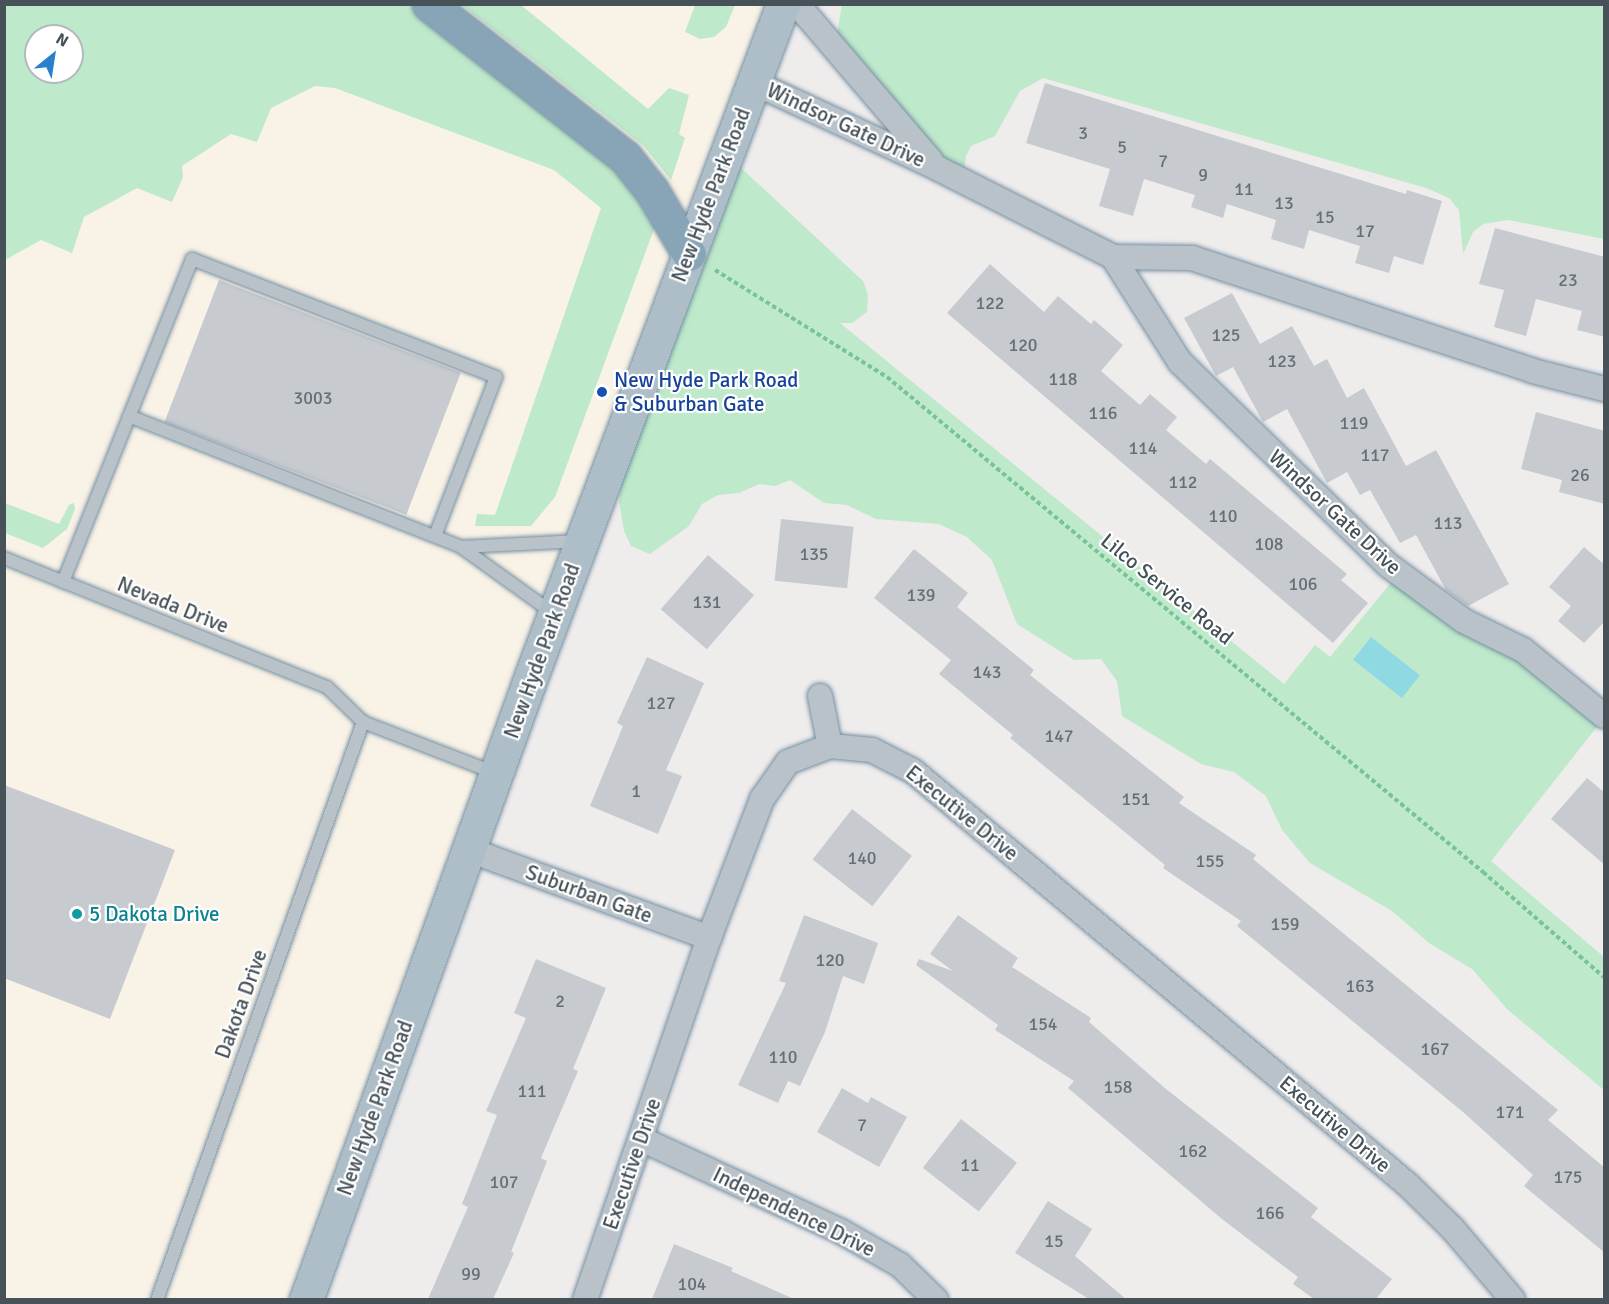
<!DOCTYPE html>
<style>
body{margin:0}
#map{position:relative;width:1609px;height:1304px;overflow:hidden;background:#efecec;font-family:Signika,sans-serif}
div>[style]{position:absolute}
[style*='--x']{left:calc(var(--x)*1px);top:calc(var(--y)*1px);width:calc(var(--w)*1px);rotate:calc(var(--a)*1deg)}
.commercial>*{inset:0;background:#f9f2e6}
.green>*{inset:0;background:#bee9ca}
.water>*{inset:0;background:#8fd9e2;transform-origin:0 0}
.building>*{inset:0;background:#c7cacf;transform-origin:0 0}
.path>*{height:4px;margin-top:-2px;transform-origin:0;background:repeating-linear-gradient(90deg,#79c497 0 4.5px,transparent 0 7.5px)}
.roads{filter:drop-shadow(0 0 2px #748fa2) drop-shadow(0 0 2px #748fa2)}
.service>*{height:12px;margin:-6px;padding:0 6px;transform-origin:6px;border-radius:6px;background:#b9c2c8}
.minor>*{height:24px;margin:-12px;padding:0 12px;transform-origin:12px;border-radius:12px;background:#b9c2c8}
.primary>*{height:33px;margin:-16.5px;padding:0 16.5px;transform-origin:16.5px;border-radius:16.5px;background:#aebec9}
.motorway>*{height:33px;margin:-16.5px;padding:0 16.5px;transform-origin:16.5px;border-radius:16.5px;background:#88a4b7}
.dots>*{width:16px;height:16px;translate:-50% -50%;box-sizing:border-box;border:3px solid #fff;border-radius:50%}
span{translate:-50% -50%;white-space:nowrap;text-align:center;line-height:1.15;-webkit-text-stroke:4.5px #fff;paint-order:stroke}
.number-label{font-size:18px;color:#666f76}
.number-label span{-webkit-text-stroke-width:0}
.street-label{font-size:21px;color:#465158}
.transit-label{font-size:21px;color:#164399}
.left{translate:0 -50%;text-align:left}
.culture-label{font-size:21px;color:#0d838f}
.frame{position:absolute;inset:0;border:6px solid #465158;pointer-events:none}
.north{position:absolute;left:24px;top:24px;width:60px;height:60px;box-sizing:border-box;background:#fff;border:2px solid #b5b9bc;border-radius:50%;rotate:30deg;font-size:16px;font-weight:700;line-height:24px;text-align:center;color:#465158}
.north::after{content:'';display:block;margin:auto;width:21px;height:27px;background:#2a81cb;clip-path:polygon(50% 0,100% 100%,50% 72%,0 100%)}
</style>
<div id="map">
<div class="commercial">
<i style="clip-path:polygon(429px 5px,783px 5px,305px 1299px,5px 1300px,5px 206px)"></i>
</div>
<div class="green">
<i style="clip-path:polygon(842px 4px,1604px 5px,1604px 239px,1509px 220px,1483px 224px,1473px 232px,1463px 254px,1459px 210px,1449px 198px,1426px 188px,1043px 78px,1020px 91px,995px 136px,971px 146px,966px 156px,964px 173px,922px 139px,863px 62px,843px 47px,837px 34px)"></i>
<i style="clip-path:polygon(evenodd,4px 5px,414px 5px,628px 176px,655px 216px,654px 229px,555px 497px,531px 526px,475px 526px,477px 514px,495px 515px,601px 208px,554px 170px,335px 88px,315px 86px,271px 108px,257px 142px,231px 134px,182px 166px,183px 177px,172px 202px,137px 188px,84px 217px,72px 253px,41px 240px,5px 260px,4px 5px,36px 36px,72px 36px,72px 72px,36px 72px,36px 36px)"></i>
<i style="clip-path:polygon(462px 5px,521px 5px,648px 109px,669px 88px,689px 95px,679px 134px,685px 138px,671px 180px,643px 145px)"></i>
<i style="clip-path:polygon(695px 5px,695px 4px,735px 5px,726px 27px,714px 37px,700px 39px,685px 32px)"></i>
<i style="clip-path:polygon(726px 154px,863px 281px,868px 295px,867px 312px,852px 323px,840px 323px,1284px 684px,1315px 645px,1330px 657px,1399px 573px,1604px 718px,1491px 861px,1604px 957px,1604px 1090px,1508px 1010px,1472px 969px,1429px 943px,1392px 911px,1310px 863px,1282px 830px,1266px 796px,1234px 772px,1201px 764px,1122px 716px,1117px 681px,1101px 659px,1074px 660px,1017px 624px,992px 560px,967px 537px,939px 524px,876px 519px,847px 505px,824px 503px,790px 480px,775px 486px,759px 484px,739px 493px,718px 495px,702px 504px,689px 526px,650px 554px,631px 546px,624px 531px,619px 501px,624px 447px)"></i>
<i style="clip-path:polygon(5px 503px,59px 524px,69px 505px,74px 503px,75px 509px,67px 529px,43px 548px,5px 533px)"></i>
</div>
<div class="water">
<i style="left:1371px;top:637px;width:62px;height:29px;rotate:38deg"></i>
</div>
<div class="building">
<i style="clip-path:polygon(1045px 83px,1406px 194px,1407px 190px,1442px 201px,1423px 265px,1394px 256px,1389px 273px,1355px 263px,1360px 246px,1309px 230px,1304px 249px,1271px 239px,1276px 220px,1227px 204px,1223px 218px,1191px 207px,1195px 195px,1144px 179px,1133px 216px,1099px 206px,1110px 169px,1026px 143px)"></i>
<i style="clip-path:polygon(1495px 228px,1605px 257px,1605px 337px,1577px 330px,1582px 311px,1536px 299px,1526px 336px,1494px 327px,1504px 290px,1479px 284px)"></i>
<i style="clip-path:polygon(990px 264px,1044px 312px,1058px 296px,1091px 324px,1094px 320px,1123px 345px,1101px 371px,1140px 405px,1150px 394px,1177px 417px,1166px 430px,1206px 464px,1210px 459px,1347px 574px,1341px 580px,1368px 603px,1333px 643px,947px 313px)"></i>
<i style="left:219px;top:280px;width:259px;height:152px;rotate:21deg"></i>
<i style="clip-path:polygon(1232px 293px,1260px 344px,1292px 326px,1314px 366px,1327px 359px,1347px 398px,1364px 388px,1406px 466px,1436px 450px,1509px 584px,1468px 606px,1446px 590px,1416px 535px,1400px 543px,1370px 490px,1360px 495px,1347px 472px,1327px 483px,1287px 409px,1263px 422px,1233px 367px,1216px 376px,1184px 318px)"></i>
<i style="clip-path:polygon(1536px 412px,1605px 431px,1605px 504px,1559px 492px,1562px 480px,1521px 469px)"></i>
<i style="left:781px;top:519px;width:73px;height:62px;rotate:6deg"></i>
<i style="clip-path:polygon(1584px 547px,1605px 565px,1605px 621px,1584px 643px,1558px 621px,1571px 606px,1549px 587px)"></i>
<i style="clip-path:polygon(914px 549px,968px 593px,957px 607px,1034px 670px,1030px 675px,1184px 797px,1179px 803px,1256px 855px,1253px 859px,1558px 1110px,1548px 1120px,1605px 1168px,1605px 1253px,1524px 1186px,1533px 1175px,1463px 1112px,1237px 926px,1241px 921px,1163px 868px,1165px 865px,1010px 738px,1013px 735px,939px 674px,951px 660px,874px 598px)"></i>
<i style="left:708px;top:555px;width:61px;height:72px;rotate:41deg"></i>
<i style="clip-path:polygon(647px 657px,704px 683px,666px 770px,682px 776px,658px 834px,590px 806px,623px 726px,617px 723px)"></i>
<i style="clip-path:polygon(1587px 778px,1605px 793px,1605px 865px,1551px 819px)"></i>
<i style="clip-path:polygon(4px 785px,175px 850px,110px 1019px,4px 978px)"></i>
<i style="left:852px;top:809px;width:76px;height:64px;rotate:38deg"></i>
<i style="clip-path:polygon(804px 915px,878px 943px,864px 984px,843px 976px,825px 1032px,800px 1086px,788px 1081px,778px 1103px,738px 1085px,786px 983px,779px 981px)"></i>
<i style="clip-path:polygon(958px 915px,1018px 958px,1012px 967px,1091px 1018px,1089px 1022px,1166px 1089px,1318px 1208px,1311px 1217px,1392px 1279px,1376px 1299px,1314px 1299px,1293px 1284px,1298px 1277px,1222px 1219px,1068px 1088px,1074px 1081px,995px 1030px,998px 1025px,916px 965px,919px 959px,953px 971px,930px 954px)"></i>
<i style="clip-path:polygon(536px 959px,606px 988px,573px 1069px,578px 1071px,541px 1158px,547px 1161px,511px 1252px,514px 1253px,493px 1299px,428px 1299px,468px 1207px,462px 1204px,497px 1115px,486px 1111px,526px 1018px,514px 1013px)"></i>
<i style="clip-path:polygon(842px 1088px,868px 1103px,871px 1097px,907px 1117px,879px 1167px,817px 1132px)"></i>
<i style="left:961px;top:1119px;width:71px;height:62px;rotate:38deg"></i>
<i style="clip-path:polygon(1048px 1201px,1092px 1229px,1075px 1256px,1126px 1299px,1089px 1299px,1015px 1253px)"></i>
<i style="clip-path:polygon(674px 1244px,733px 1268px,731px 1271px,794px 1299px,652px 1299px)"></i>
</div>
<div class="path">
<i style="--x:715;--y:270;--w:203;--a:31.9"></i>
<i style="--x:887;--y:377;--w:775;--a:39.71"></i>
<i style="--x:1483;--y:872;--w:160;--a:41"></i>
</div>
<div class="roads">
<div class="service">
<i style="--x:129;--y:416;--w:357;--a:21.5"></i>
<i style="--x:461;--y:547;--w:113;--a:35.7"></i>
<i style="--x:461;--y:547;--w:119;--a:-2.9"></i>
<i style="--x:4;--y:558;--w:348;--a:21.8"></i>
<i style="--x:327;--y:687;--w:50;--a:44.2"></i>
<i style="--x:363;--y:722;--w:142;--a:21.1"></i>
<i style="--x:63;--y:582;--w:348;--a:-68.2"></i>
<i style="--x:192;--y:259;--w:326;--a:21.2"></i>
<i style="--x:496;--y:377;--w:170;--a:111"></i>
<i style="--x:157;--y:1300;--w:614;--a:-70.38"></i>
</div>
<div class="minor">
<i style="--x:797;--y:4;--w:206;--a:49.5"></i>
<i style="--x:755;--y:83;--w:201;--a:25"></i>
<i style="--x:937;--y:168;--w:197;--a:26.8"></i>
<i style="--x:1113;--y:257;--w:79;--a:0.7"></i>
<i style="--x:1192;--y:258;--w:359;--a:18.3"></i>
<i style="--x:1533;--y:371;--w:73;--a:14.2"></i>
<i style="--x:1113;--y:257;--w:125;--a:57.5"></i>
<i style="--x:1180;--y:362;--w:291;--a:44.3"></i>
<i style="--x:1388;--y:565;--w:94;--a:36.4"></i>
<i style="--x:1464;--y:621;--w:66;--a:26.2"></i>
<i style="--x:1523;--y:650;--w:104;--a:39.2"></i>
<i style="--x:820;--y:696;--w:51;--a:78.7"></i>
<i style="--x:469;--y:850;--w:256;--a:20.1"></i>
<i style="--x:641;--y:1139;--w:221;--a:24.8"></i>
<i style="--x:842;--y:1232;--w:67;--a:29.6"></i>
<i style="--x:900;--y:1265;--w:50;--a:44.2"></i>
<i style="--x:585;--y:1300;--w:383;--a:-71.1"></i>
<i style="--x:709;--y:938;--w:149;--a:-69.1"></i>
<i style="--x:762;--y:799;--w:45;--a:-54.9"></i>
<i style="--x:788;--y:762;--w:45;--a:-20.9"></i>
<i style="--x:830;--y:746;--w:42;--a:5.4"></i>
<i style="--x:872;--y:750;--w:46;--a:27.1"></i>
<i style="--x:913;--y:771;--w:644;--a:39.9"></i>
<i style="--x:1407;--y:1184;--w:63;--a:44.4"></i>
<i style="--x:1452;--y:1228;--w:94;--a:49.7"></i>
</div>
<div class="primary">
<i style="--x:306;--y:1300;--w:666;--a:-70.15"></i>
<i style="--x:532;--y:674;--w:715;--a:-69.46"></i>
</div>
<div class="motorway">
<i style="--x:429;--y:4;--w:249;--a:38"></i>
<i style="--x:625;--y:157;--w:43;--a:51.5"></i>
<i style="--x:652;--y:191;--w:73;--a:59.6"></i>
</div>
</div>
<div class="dots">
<i style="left:602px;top:392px;background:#1a4fb4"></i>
<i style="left:77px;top:914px;background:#0f9aa8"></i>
</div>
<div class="number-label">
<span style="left:1083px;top:133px">3</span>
<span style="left:1122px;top:147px">5</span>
<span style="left:1163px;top:161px">7</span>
<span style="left:1203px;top:175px">9</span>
<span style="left:1244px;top:189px">11</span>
<span style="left:1284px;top:203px">13</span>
<span style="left:1325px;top:217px">15</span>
<span style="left:1365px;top:231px">17</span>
<span style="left:1568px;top:280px">23</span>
<span style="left:990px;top:303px">122</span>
<span style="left:1226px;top:335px">125</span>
<span style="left:1023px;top:345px">120</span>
<span style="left:1282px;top:361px">123</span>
<span style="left:1063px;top:379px">118</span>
<span style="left:313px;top:398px">3003</span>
<span style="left:1103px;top:413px">116</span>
<span style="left:1354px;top:423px">119</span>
<span style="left:1143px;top:448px">114</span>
<span style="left:1375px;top:455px">117</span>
<span style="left:1580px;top:475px">26</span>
<span style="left:1183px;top:482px">112</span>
<span style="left:1223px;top:516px">110</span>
<span style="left:1448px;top:523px">113</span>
<span style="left:1269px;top:544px">108</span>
<span style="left:814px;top:554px">135</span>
<span style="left:1303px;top:584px">106</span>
<span style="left:921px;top:595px">139</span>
<span style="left:707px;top:602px">131</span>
<span style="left:987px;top:672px">143</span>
<span style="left:661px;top:703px">127</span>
<span style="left:1059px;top:736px">147</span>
<span style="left:636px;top:791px">1</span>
<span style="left:1136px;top:799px">151</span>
<span style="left:862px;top:858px">140</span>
<span style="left:1210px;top:861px">155</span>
<span style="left:1285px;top:924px">159</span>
<span style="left:830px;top:960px">120</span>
<span style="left:1360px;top:986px">163</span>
<span style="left:560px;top:1001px">2</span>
<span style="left:1043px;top:1024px">154</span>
<span style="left:1435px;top:1049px">167</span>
<span style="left:783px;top:1057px">110</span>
<span style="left:1118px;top:1087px">158</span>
<span style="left:532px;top:1091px">111</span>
<span style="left:1510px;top:1112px">171</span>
<span style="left:862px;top:1125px">7</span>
<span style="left:1193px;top:1151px">162</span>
<span style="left:970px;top:1165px">11</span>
<span style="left:1568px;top:1177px">175</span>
<span style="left:504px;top:1182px">107</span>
<span style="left:1270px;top:1213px">166</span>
<span style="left:1054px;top:1241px">15</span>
<span style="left:471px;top:1274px">99</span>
<span style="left:692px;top:1284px">104</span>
</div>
<div class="street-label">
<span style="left:846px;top:125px;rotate:25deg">Windsor Gate Drive</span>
<span style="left:711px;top:195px;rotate:-69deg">New Hyde Park Road</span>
<span style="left:1335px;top:512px;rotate:43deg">Windsor Gate Drive</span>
<span style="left:1167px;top:589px;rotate:39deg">Lilco Service Road</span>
<span style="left:173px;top:605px;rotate:22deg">Nevada Drive</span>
<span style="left:542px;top:651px;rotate:-70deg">New Hyde Park Road</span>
<span style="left:962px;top:813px;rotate:39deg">Executive Drive</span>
<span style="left:589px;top:894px;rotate:20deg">Suburban Gate</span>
<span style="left:241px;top:1004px;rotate:-70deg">Dakota Drive</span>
<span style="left:375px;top:1108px;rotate:-70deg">New Hyde Park Road</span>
<span style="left:1335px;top:1124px;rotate:40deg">Executive Drive</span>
<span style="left:632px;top:1164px;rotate:-71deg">Executive Drive</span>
<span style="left:794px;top:1212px;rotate:26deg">Independence Drive</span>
</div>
<div class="transit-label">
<span class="left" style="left:614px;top:392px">New Hyde Park Road<br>&amp; Suburban Gate</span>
</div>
<div class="culture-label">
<span class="left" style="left:89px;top:914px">5 Dakota Drive</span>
</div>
<div class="frame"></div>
<div class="north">N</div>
</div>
